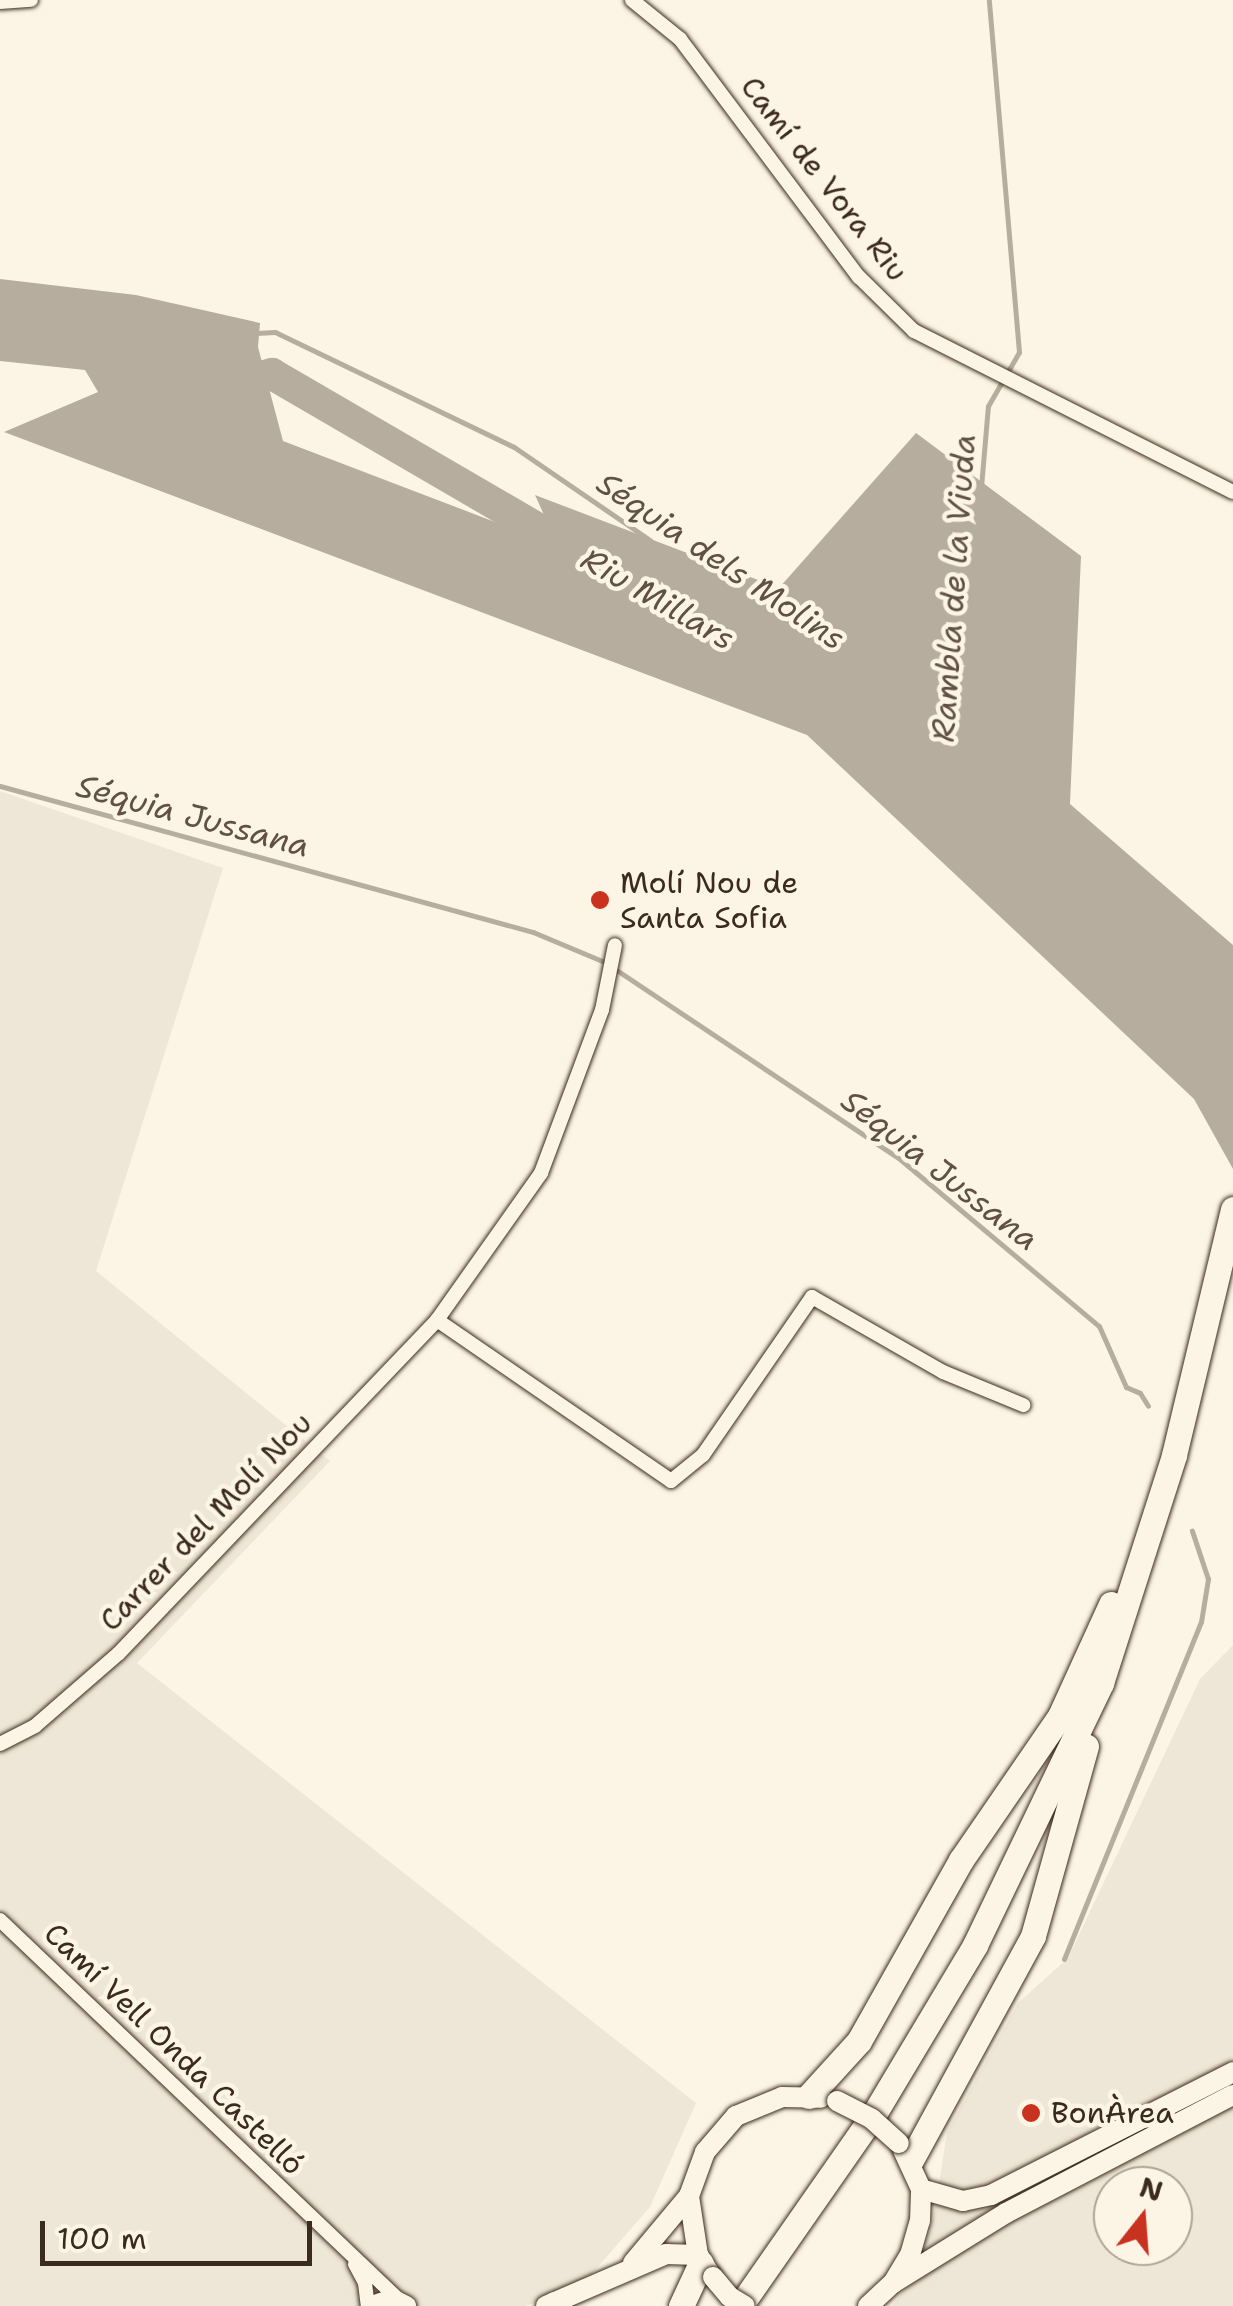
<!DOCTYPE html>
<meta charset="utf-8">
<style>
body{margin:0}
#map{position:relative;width:1233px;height:2306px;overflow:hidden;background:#fcf5e5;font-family:"Shantell Sans",sans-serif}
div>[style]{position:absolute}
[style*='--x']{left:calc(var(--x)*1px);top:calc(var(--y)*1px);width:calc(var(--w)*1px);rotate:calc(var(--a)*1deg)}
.built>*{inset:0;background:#eee6d6}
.water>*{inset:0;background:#b7ad9e}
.stream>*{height:5px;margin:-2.5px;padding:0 2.5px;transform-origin:2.5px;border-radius:2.5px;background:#b7ad9e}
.river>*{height:32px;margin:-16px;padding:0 16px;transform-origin:16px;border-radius:16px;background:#b7ad9e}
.roads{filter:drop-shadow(0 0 2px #3b2a1e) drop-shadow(0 0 2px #3b2a1e)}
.street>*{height:14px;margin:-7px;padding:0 7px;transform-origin:7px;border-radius:7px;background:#fcf5e5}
.secondary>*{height:20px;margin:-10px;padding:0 10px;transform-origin:10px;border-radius:10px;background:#fcf5e5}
.highway>*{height:25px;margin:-12.5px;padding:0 12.5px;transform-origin:12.5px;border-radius:12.5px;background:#fcf5e5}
.bridges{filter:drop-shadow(0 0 2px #3b2a1e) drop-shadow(0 0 2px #3b2a1e)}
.secondary-bridge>*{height:20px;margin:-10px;padding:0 10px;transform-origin:10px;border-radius:10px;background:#fcf5e5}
.dots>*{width:28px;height:28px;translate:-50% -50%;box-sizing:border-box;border:5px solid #fcf5e5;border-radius:50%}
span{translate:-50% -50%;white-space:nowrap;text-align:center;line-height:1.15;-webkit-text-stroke:9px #fcf5e5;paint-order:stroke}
.street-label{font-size:30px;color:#3b2a1e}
.poi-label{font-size:30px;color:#3b2a1e}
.left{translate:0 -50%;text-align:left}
.water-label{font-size:32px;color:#605144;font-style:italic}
.north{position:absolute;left:1093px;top:2166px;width:100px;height:100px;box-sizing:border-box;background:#fcf5e5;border:2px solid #afa495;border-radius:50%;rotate:17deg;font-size:28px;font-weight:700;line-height:40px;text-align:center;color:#3b2a1e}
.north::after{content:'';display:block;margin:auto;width:35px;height:45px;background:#c8321e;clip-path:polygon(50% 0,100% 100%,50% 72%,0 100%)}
.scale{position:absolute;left:40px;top:2221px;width:272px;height:45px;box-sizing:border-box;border:5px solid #3b2a1e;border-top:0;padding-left:12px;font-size:30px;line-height:35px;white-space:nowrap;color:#3b2a1e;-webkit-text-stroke:8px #fcf5e5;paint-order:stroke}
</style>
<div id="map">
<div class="built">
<i style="clip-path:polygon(0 791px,223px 868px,96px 1271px,330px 1461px,137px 1663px,696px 2103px,650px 2207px,582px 2285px,526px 2306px,0 2306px)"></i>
<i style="clip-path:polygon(evenodd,1233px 1645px,1233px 2306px,892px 2306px,916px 2275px,934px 2216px,947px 2132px,1018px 2003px,1068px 1958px,1200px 1679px,1233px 1645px,1113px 2186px,1173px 2186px,1173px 2246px,1113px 2246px,1113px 2186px)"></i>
</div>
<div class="water">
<i style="clip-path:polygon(0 279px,136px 295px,260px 323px,258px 347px,283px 441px,558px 546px,535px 495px,779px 588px,916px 433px,1081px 556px,1070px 804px,1233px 945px,1233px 1169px,1194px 1099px,807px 735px,4px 432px,98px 392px,85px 370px,0 361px)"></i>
</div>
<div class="stream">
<i style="--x:256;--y:333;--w:19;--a:-3"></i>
<i style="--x:275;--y:332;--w:265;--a:25.7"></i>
<i style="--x:514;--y:447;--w:165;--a:34.4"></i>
<i style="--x:981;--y:487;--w:81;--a:-85.1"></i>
<i style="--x:988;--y:406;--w:62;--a:-60.1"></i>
<i style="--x:1019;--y:352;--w:353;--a:-94.9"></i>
<i style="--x:0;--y:786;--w:553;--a:15.32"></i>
<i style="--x:533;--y:932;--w:75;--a:22.8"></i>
<i style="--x:618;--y:971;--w:340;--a:33.7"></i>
<i style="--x:901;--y:1160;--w:258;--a:40"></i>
<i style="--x:1099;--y:1326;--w:67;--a:66.1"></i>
<i style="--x:1126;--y:1387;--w:15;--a:23"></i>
<i style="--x:1140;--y:1393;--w:15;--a:58"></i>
<i style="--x:1064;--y:1959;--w:364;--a:-67.9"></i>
<i style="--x:1201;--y:1622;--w:44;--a:-80.8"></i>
<i style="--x:1208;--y:1579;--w:51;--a:-108.4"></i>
</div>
<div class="river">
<i style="--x:221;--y:387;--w:53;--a:-14.3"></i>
<i style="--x:272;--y:374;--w:374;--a:30.2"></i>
</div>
<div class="roads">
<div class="street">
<i style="--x:632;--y:0;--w:62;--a:39.1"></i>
<i style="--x:680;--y:39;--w:298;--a:53.1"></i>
<i style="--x:859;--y:277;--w:77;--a:44.5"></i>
<i style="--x:914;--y:331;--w:357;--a:26.8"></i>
<i style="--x:0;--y:2;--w:31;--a:-4"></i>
<i style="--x:437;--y:1320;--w:284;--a:34.5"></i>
<i style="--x:671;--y:1481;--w:41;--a:-39.1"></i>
<i style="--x:703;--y:1455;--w:192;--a:-55.4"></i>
<i style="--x:812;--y:1297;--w:151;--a:29.8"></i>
<i style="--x:943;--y:1372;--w:87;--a:22.4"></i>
<i style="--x:0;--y:1744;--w:39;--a:-27"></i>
<i style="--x:35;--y:1726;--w:111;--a:-41"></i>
<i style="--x:119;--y:1653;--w:460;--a:-46.3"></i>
<i style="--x:437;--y:1320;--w:180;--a:-54.7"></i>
<i style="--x:541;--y:1173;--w:174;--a:-69.5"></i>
<i style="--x:602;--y:1010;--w:66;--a:-78.7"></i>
<i style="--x:0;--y:1920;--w:551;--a:43.6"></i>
<i style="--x:355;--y:2264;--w:21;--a:62"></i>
<i style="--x:365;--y:2283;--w:23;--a:83"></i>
</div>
<div class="secondary">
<i style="--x:921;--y:2189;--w:44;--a:15.9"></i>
<i style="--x:963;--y:2201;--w:29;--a:-12"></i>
<i style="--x:991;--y:2195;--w:271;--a:-26.9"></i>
<i style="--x:633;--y:2263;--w:87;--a:-50.1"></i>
<i style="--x:710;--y:2274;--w:22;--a:-122"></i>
<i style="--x:698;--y:2255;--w:60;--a:-98.7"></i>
<i style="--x:689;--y:2196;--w:47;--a:-70"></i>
<i style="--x:705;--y:2152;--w:48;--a:-49.3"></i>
<i style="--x:736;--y:2116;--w:50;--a:-22.4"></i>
<i style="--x:782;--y:2097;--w:39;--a:1"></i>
<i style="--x:893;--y:2283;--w:133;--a:-31.8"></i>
<i style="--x:1006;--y:2213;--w:256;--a:-27.5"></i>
<i style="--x:372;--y:2306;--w:21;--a:-19"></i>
<i style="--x:392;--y:2299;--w:16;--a:27"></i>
<i style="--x:546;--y:2306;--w:131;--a:-23.4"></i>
<i style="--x:666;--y:2254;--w:32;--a:2"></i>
<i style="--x:868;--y:2306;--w:34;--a:-43"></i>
<i style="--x:893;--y:2283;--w:33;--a:-59"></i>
<i style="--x:910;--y:2255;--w:35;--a:-74"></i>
<i style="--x:920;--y:2221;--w:32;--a:-88"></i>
<i style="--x:921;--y:2189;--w:43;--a:-114.8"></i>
</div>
<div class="highway">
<i style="--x:809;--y:2096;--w:74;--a:-47.7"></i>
<i style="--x:859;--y:2041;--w:208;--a:-60.6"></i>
<i style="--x:961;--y:1860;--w:175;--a:-55.5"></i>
<i style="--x:1060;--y:1716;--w:123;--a:-65.5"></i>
<i style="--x:911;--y:2160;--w:255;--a:-61.4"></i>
<i style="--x:1033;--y:1936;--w:197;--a:-74.4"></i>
<i style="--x:555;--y:2304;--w:4;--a:27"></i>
<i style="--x:681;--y:2306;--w:47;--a:-65.1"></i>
<i style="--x:740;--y:2306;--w:234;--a:-55.1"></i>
<i style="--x:874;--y:2114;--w:197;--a:-59.1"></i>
<i style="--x:975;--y:1945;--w:291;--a:-64.3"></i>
<i style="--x:1101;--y:1683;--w:239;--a:-72.2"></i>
<i style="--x:1174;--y:1455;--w:253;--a:-76.5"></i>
</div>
</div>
<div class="bridges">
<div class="secondary-bridge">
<i style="--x:837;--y:2101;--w:39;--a:27"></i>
<i style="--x:872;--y:2119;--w:36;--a:42"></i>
<i style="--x:713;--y:2277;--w:26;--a:50"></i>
<i style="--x:730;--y:2297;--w:17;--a:31"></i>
</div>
</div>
<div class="dots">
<i style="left:600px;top:900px;background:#c8321e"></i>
<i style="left:1031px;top:2113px;background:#c8321e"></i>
</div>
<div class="street-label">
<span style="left:824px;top:179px;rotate:52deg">Camí de Vora Riu</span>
<span style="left:206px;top:1522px;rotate:-46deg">Carrer del Molí Nou</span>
<span style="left:174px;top:2049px;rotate:44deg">Camí Vell Onda Castelló</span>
</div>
<div class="poi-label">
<span class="left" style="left:620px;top:900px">Molí Nou de<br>Santa Sofia</span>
<span class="left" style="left:1051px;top:2113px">BonÀrea</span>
</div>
<div class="water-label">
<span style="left:721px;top:561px;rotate:34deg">Séquia dels Molins</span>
<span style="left:954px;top:588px;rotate:-86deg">Rambla de la Viuda</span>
<span style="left:658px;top:599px;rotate:30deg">Riu Millars</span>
<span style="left:193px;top:816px;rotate:15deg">Séquia Jussana</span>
<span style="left:940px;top:1170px;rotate:38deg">Séquia Jussana</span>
</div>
<div class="north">N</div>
<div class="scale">100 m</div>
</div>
